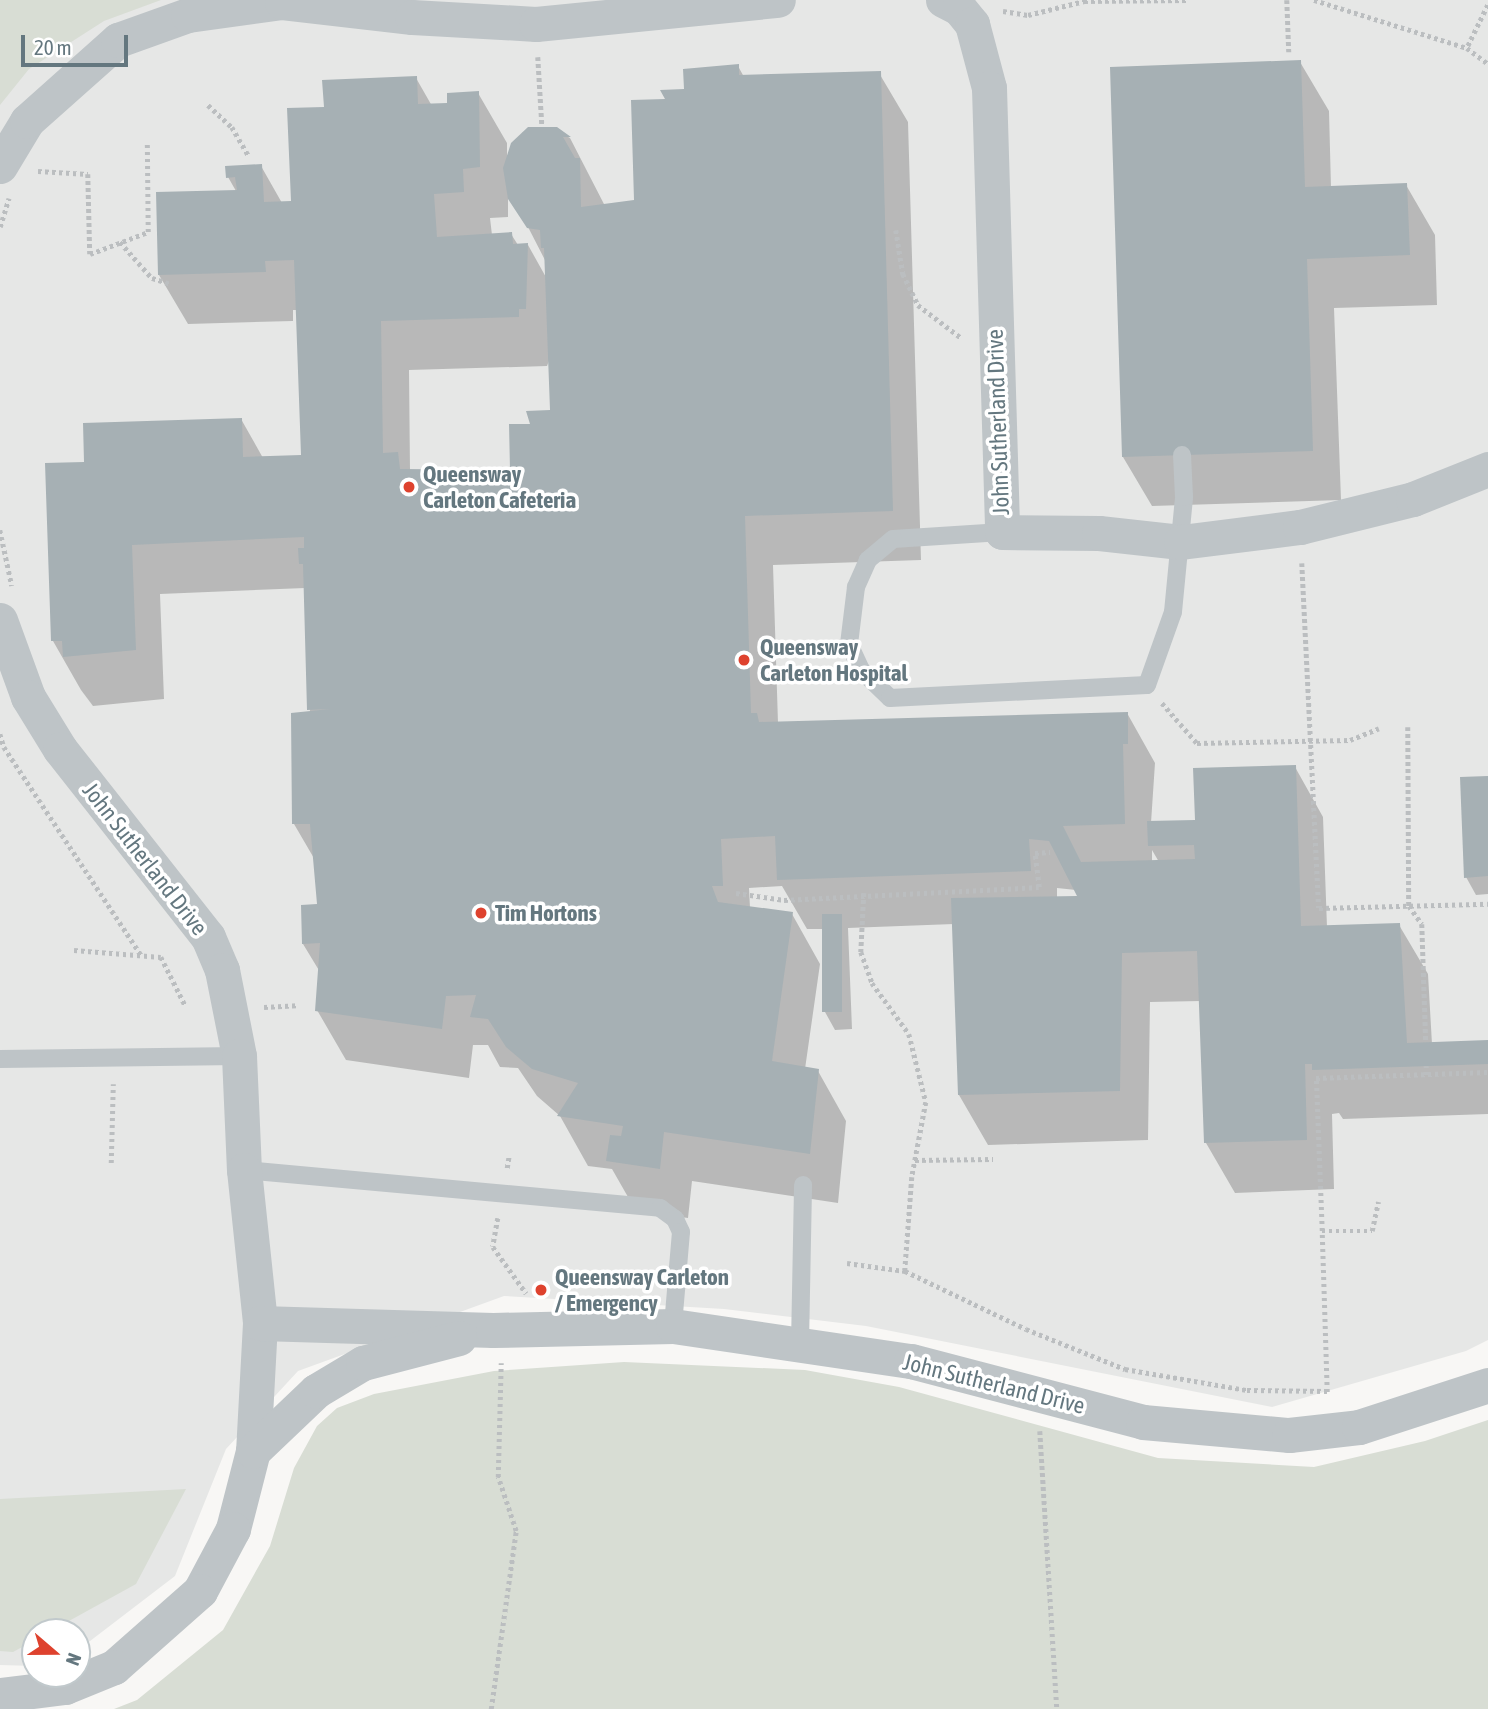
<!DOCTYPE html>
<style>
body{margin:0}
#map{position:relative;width:1488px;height:1709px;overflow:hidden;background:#f8f7f5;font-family:"Asap Condensed",sans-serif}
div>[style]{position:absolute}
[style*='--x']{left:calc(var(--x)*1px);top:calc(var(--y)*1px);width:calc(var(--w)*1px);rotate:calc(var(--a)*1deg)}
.built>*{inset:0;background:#e6e7e6}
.green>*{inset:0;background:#d8ddd4}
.shadow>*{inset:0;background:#0003}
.building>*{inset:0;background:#a6b0b4;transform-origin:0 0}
.path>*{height:4.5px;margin-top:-2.25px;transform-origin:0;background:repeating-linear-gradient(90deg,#bbbec0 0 3.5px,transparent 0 7px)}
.service>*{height:18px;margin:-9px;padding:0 9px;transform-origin:9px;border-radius:9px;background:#bec4c7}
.minor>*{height:35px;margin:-17.5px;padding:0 17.5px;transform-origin:17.5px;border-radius:17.5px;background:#bec4c7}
.dots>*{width:19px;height:19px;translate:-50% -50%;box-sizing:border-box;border:4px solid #fff;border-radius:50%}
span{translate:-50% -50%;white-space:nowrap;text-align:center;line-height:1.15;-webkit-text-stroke:7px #fff;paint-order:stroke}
.street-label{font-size:23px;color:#64777f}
.poi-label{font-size:23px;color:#64777f;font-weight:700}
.left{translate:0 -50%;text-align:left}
.north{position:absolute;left:21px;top:1618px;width:70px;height:70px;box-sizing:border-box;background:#fff;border:2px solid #c1c9cc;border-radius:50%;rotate:110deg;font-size:19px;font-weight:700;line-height:28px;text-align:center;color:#64777f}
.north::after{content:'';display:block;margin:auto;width:24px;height:32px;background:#de422e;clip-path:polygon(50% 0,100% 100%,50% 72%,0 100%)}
.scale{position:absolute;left:21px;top:35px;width:107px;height:32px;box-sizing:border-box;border:4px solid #64777f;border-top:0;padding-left:9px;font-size:21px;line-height:24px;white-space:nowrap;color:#64777f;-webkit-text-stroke:5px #fff;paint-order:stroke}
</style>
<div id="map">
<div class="built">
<i style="clip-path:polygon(87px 0,1488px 0,1488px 1340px,1466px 1351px,1272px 1407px,866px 1326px,724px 1309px,504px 1296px,298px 1371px,226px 1449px,175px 1576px,77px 1651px,77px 1632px,35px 1632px,35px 1666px,0 1665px,0 23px)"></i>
</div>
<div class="green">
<i style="clip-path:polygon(0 0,161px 0,104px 21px,29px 69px,0 105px)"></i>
<i style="clip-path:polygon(624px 1362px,805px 1370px,899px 1387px,1158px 1458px,1314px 1467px,1425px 1441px,1488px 1420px,1488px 1709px,114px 1709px,137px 1700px,223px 1630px,270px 1546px,294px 1468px,317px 1426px,337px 1408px,374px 1394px,494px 1371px)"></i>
<i style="clip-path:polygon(186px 1489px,136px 1584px,49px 1632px,35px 1632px,35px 1640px,13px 1652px,0 1651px,0 1499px)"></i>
</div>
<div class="shadow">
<i style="clip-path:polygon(1300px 62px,1329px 111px,1331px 188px,1406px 185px,1435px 235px,1437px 305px,1334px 308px,1341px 500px,1152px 506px,1123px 457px)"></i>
<i style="clip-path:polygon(evenodd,738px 66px,744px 77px,879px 73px,908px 122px,921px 560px,773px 565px,778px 723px,1127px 713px,1155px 763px,1151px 823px,1196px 822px,1295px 767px,1323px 817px,1327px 927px,1399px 925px,1428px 974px,1432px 1044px,1488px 1042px,1488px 1114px,1343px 1119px,1339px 1113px,1332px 1114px,1334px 1189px,1235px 1193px,1206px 1143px,1201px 1001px,1150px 1002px,1148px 1140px,988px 1145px,959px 1095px,954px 924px,848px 928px,852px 1029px,835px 1030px,825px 1012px,824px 929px,807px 929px,782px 886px,749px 888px,750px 908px,792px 914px,820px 964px,805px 1069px,818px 1071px,846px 1121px,838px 1203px,692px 1181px,688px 1218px,636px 1211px,612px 1169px,588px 1166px,560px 1116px,537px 1096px,518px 1068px,500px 1067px,488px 1045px,473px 1045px,469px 1078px,346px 1060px,317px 1010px,320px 972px,303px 944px,319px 906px,315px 860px,294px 824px,310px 713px,305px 588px,160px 594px,164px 699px,93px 706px,81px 690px,53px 641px,86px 463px,241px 419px,263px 458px,303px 457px,297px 310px,293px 310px,293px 321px,188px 324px,159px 275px,236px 191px,228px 177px,261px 166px,282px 203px,292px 202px,325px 109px,416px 78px,432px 106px,449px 105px,478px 93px,507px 143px,507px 157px,523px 132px,550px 127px,570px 138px,605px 206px,636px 202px,667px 101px,738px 66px,508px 188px,547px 264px,547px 279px,528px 245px,518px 245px,511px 234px,492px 235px,490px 218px,508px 217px,508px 188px,738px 66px,550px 358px,552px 412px,532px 425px,512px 472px,410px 471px,409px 370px,547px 366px,550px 358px,738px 66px,1152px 850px,1159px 862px,1152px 862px,1152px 850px,738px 66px,1057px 888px,1076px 890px,1080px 898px,1057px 898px,1057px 888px)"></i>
<i style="clip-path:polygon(1488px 777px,1488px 894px,1476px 895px,1466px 877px)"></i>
</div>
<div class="building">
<i style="clip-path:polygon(1301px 60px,1305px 187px,1407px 183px,1410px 255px,1307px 259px,1313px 451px,1122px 457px,1110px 67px)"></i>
<i style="clip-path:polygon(739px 64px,739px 75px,881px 71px,893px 511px,745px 516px,751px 713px,757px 713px,759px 722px,1128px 712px,1128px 744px,1123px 744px,1125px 824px,1063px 826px,1081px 862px,1195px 859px,1194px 845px,1148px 846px,1147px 821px,1195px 820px,1193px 768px,1296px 765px,1301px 926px,1400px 923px,1407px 1043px,1488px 1040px,1488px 1064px,1312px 1070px,1312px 1064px,1305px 1064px,1307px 1140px,1204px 1143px,1197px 951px,1122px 953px,1120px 1091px,958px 1095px,951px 898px,1077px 896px,1049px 841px,1029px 839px,1031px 871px,777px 880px,775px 836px,721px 839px,723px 886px,712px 886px,718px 902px,793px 912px,772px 1061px,819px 1069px,810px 1154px,664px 1132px,660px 1169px,606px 1161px,610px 1135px,621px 1136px,623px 1126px,557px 1116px,578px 1083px,532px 1069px,506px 1047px,488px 1019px,470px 1017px,476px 995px,446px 996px,442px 1029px,315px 1011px,320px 943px,302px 944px,301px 905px,317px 904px,310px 824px,292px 824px,291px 713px,330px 709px,307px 710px,303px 564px,299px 564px,298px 548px,304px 548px,304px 537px,132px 545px,136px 650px,63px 657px,62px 641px,51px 641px,45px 463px,84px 462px,83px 423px,242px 418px,243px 457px,301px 455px,294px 260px,265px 261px,266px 272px,158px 275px,156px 192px,237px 190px,235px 177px,226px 178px,225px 166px,262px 164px,264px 202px,291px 201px,287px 108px,324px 107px,322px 80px,417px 76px,418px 104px,447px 103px,447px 93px,479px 91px,480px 167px,463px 169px,464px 192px,434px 194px,437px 237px,512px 232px,513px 244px,528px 243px,526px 309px,519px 309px,519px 317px,381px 321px,383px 453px,398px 452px,400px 469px,510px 470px,509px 424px,530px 424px,526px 411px,550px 410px,544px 248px,541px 248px,540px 230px,527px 228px,508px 199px,503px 168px,511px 143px,528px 127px,557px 127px,571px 137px,563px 137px,575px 158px,580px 158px,581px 207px,634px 200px,631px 100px,665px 99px,660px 90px,684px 89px,683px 69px)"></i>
<i style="clip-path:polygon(1488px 776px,1488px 876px,1464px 878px,1460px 777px)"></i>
<i style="left:822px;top:914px;width:20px;height:98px"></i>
</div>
<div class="path">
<i style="--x:1287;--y:0;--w:52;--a:87.8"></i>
<i style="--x:1314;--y:0;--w:160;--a:17.4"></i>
<i style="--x:1488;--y:5;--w:48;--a:116"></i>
<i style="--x:1467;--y:48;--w:26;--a:37"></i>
<i style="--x:1003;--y:11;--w:25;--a:9"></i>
<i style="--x:1028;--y:15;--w:58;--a:-14"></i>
<i style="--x:1084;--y:1;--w:105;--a:-0.5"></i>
<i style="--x:538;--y:57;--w:67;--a:86.6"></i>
<i style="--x:208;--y:105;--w:33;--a:43"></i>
<i style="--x:232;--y:127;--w:34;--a:60"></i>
<i style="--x:38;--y:171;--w:50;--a:3.4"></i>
<i style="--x:88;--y:174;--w:80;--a:88.6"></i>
<i style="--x:90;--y:254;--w:62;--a:-20.8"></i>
<i style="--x:148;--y:232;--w:90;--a:-90.6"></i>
<i style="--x:0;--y:227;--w:30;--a:-73"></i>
<i style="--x:896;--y:230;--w:45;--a:81"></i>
<i style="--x:903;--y:274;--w:34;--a:64"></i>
<i style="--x:918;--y:305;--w:53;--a:37.3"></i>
<i style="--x:120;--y:242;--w:48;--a:48.4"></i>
<i style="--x:152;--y:278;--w:20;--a:18"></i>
<i style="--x:0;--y:530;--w:57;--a:77.9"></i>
<i style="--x:1302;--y:563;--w:345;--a:87.2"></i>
<i style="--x:1319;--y:908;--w:169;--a:-1.4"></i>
<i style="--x:1162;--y:703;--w:53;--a:48.8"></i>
<i style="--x:1197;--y:743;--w:153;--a:-1.1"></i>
<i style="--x:1350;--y:740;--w:31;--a:-22"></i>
<i style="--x:1408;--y:727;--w:179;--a:89.7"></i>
<i style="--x:1409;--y:906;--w:22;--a:54"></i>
<i style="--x:1422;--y:924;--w:118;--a:88.1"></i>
<i style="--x:0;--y:734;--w:14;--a:73"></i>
<i style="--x:4;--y:747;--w:250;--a:56.6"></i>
<i style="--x:736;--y:893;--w:49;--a:8.3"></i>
<i style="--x:784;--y:900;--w:255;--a:-2.9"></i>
<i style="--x:1039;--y:887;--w:34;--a:-97"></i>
<i style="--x:1035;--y:853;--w:15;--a:-4"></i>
<i style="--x:864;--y:893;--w:59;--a:92.9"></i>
<i style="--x:861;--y:952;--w:33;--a:70"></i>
<i style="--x:872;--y:983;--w:63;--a:54"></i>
<i style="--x:909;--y:1034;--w:70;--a:76"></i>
<i style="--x:926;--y:1102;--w:76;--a:100.6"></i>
<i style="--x:912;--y:1177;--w:94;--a:94.3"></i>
<i style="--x:74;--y:950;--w:87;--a:4.6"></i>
<i style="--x:161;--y:957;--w:54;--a:63.4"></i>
<i style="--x:264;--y:1007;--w:33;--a:-3"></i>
<i style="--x:1426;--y:1075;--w:9;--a:-90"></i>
<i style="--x:915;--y:1160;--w:78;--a:-0.7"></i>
<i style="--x:111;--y:1163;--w:79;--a:-88.5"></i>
<i style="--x:507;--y:1168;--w:13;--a:-81"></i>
<i style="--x:498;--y:1218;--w:29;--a:100"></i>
<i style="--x:493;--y:1247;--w:57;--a:54.3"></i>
<i style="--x:1322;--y:1231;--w:153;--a:-92.2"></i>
<i style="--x:1316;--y:1078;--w:172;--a:-2"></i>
<i style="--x:847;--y:1263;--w:59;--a:7.9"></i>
<i style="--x:905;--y:1271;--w:134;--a:25.6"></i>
<i style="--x:1026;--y:1329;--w:107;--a:22"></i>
<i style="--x:1125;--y:1369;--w:124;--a:9.8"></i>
<i style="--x:1247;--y:1390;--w:80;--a:0.7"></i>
<i style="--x:1327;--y:1392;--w:161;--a:-91.8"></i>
<i style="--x:1322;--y:1231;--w:50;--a:0"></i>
<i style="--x:1372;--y:1231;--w:30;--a:-78"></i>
<i style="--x:1040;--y:1431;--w:279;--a:86.5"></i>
<i style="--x:491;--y:1709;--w:180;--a:-82"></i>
<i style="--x:516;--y:1531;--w:57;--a:-108.4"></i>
<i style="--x:498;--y:1477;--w:114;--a:-88.5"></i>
</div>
<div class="service">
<i style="--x:1002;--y:532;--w:109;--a:176.3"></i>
<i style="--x:893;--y:539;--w:33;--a:140"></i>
<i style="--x:868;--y:560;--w:30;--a:114"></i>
<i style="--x:856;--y:587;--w:57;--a:97"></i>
<i style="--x:849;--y:644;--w:29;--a:65"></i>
<i style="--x:861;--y:670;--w:40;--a:44"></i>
<i style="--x:890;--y:698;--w:257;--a:-2.9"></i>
<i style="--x:1147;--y:685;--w:77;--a:-70.4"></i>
<i style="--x:1173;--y:612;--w:116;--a:-84.5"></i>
<i style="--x:1184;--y:497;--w:42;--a:-92.7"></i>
<i style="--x:0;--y:1059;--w:239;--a:-0.7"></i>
<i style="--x:244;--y:1170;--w:418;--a:5.2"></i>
<i style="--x:660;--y:1208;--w:19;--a:36"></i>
<i style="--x:675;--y:1219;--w:14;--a:65"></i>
<i style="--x:681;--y:1232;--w:94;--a:94.9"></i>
<i style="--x:800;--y:1344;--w:159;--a:-88.9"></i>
</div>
<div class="minor">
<i style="--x:943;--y:0;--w:18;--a:27"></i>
<i style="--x:959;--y:8;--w:21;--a:51"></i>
<i style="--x:972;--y:24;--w:66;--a:75.1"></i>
<i style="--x:989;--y:88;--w:444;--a:88.3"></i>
<i style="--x:1002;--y:532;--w:97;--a:0.6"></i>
<i style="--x:1099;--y:533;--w:82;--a:6.3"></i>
<i style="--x:1181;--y:542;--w:120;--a:-7.2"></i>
<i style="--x:1300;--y:527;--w:116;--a:-13.9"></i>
<i style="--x:1413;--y:499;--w:81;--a:-21.8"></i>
<i style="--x:0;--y:166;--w:52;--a:-59"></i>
<i style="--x:27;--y:121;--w:122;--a:-41.7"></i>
<i style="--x:118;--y:40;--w:74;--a:-19.7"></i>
<i style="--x:188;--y:15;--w:95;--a:-7.9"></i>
<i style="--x:282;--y:2;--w:131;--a:6.6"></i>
<i style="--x:412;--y:17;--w:124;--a:3.2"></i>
<i style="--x:536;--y:24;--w:243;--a:-5.7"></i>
<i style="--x:0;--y:620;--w:82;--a:70"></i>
<i style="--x:28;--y:697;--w:61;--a:58.4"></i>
<i style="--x:60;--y:749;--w:239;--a:51.8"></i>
<i style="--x:208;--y:937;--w:36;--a:67"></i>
<i style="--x:222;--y:970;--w:88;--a:78.8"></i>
<i style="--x:239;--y:1056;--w:114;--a:87.5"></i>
<i style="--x:244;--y:1170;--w:154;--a:84"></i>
<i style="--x:260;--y:1323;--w:128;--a:93.1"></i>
<i style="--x:253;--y:1451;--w:81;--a:104.4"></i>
<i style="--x:233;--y:1529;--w:70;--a:118"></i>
<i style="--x:200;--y:1591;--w:115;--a:138.5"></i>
<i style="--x:114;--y:1667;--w:53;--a:157.8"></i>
<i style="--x:65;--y:1687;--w:65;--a:173"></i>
<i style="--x:260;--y:1323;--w:233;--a:1.7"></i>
<i style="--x:493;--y:1330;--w:180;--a:-1.3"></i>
<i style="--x:673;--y:1326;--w:241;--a:8.4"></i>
<i style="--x:911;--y:1361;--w:240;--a:14.7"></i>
<i style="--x:1143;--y:1422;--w:147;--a:5.1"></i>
<i style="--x:1289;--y:1435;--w:70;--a:-6.5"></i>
<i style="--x:1359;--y:1427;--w:136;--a:-18"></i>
<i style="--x:253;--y:1451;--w:87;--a:-43.6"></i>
<i style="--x:316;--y:1391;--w:55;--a:-30.8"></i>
<i style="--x:363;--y:1363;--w:99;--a:-14.6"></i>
</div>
<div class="dots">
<i style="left:409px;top:487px;background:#de422e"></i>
<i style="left:744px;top:660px;background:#de422e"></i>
<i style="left:481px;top:913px;background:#de422e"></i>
<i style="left:541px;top:1290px;background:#de422e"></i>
</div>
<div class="street-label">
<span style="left:998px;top:422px;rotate:-92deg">John Sutherland Drive</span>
<span style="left:145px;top:859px;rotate:52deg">John Sutherland Drive</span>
<span style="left:994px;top:1384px;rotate:14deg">John Sutherland Drive</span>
</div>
<div class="poi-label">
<span class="left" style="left:423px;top:487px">Queensway<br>Carleton Cafeteria</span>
<span class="left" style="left:760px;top:660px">Queensway<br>Carleton Hospital</span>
<span class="left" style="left:495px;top:913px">Tim Hortons</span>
<span class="left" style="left:555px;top:1290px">Queensway Carleton<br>/ Emergency</span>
</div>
<div class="north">N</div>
<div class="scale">20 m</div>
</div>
